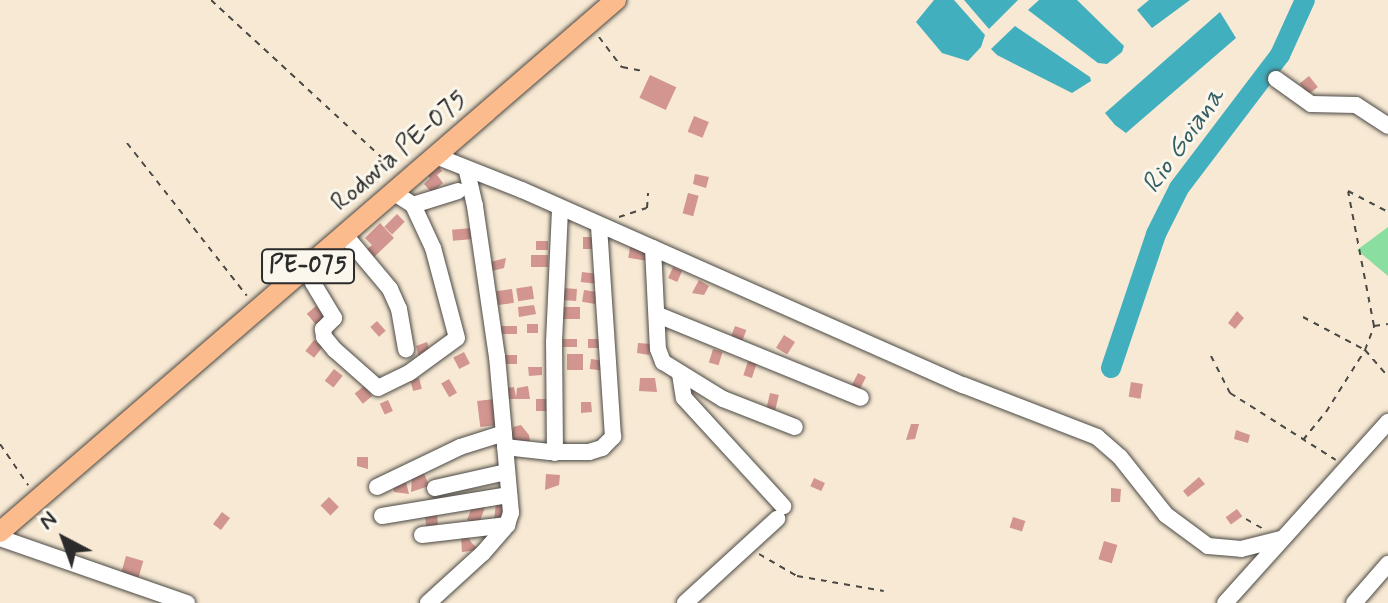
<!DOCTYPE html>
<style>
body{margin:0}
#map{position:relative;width:1388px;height:603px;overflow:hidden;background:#f7e9d3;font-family:Mynerve,sans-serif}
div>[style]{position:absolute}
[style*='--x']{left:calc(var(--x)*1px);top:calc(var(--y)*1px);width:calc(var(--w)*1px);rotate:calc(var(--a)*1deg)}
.green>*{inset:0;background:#8adea0}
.water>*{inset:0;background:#41afbe}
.river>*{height:20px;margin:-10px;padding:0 10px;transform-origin:10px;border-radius:10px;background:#41afbe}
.building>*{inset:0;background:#d2958f;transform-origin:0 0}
.path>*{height:2px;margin-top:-1px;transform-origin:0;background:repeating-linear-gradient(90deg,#4a4844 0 6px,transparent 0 12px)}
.roads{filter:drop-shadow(0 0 2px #4a4844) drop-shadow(0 0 2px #4a4844)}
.minor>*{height:16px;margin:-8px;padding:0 8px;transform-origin:8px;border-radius:8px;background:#fff}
.major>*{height:20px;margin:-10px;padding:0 10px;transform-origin:10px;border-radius:10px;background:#fbbb8c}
span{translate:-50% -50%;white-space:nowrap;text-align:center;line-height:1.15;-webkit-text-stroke:6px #fbf7ec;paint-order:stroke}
.shield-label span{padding:2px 6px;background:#fbf7ec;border:2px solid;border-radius:6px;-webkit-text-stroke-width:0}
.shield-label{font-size:24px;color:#2b2b2b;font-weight:700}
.street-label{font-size:26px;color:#2b2b2b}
.water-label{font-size:28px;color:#346066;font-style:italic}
.north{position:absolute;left:24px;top:499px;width:80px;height:80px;-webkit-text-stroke:6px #fbf7ec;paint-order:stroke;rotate:319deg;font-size:22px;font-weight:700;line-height:32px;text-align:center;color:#2b2b2b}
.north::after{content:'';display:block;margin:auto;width:28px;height:36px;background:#2b2b2b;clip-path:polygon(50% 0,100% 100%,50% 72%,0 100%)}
</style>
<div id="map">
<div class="green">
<i style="clip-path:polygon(1388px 227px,1388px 276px,1357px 250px)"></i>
</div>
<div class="water">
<i style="clip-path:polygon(934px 0,954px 0,985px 35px,981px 47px,968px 61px,942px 53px,916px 22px)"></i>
<i style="clip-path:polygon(964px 0,1018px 0,989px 29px)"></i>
<i style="clip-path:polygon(1039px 0,1077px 0,1124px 46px,1122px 52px,1107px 64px,1098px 63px,1028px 10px)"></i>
<i style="clip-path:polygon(1149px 0,1190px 0,1152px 28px,1137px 10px)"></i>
<i style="clip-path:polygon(1220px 12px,1236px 38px,1126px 133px,1115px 125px,1105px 113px)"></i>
<i style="clip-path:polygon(1015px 26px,1090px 77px,1091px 81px,1072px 93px,997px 55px,991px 49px)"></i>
</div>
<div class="river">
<i style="--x:1111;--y:368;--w:141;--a:-71.4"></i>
<i style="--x:1156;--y:234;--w:51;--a:-63.4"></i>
<i style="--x:1179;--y:188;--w:167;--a:-52.8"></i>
<i style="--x:1280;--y:55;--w:60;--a:-65.6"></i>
</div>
<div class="building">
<i style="left:650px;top:75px;width:29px;height:25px;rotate:25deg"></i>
<i style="left:1309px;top:76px;width:14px;height:12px;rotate:51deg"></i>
<i style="left:694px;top:116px;width:16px;height:17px;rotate:22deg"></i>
<i style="clip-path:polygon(438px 166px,442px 171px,437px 175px,443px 183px,432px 193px,424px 184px,430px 178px,426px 174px)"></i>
<i style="clip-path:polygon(695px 174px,709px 177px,706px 188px,693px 184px)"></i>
<i style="left:688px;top:193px;width:11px;height:21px;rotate:15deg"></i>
<i style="left:397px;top:214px;width:11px;height:18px;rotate:45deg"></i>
<i style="clip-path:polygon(380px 223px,394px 238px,371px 260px,364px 252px,372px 245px,365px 238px)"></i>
<i style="left:472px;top:228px;width:11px;height:20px;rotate:85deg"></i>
<i style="left:583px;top:237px;width:10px;height:12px"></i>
<i style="left:536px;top:241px;width:12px;height:9px"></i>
<i style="left:630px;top:247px;width:18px;height:11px;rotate:9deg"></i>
<i style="left:531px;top:255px;width:17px;height:12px"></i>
<i style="clip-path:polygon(506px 258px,504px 268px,492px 271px,490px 262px)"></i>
<i style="left:673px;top:267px;width:10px;height:12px;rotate:24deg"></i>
<i style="left:582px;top:272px;width:17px;height:10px;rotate:7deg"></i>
<i style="clip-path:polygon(699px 280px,709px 286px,704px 295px,692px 293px)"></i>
<i style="left:532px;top:286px;width:13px;height:16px;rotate:81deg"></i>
<i style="left:563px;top:288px;width:14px;height:12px;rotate:4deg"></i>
<i style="left:512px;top:289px;width:14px;height:16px;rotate:82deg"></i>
<i style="left:584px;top:290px;width:13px;height:12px;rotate:9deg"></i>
<i style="clip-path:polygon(534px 305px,536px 314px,519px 317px,518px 307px)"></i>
<i style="left:316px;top:306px;width:16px;height:12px;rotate:50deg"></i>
<i style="left:562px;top:307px;width:18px;height:12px"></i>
<i style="clip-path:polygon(1237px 311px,1244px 318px,1235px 329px,1228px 323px)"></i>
<i style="left:377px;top:321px;width:13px;height:9px;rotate:48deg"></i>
<i style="left:527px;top:324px;width:11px;height:9px"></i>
<i style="left:517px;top:326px;width:8px;height:16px;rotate:90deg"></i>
<i style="left:735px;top:326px;width:12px;height:11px;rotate:20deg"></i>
<i style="left:784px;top:335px;width:13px;height:15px;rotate:32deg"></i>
<i style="left:563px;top:339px;width:14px;height:8px"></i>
<i style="left:588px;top:339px;width:14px;height:9px"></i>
<i style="left:314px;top:340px;width:11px;height:14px;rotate:38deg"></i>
<i style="clip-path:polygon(427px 342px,431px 354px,419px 357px,416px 346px)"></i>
<i style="clip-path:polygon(638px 343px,651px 344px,649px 355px,637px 353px)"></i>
<i style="left:713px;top:349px;width:10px;height:14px;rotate:17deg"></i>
<i style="left:464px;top:352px;width:13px;height:12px;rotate:63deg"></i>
<i style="left:567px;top:354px;width:16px;height:16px"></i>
<i style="left:517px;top:355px;width:9px;height:12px;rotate:90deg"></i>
<i style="left:591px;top:359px;width:14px;height:10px;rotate:8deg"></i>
<i style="left:748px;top:361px;width:9px;height:15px;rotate:18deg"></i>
<i style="clip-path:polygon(528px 367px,542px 367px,542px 375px,529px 376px)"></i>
<i style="left:334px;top:369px;width:11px;height:15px;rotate:38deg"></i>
<i style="left:858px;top:373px;width:9px;height:14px;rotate:27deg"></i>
<i style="left:419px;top:378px;width:11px;height:9px;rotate:75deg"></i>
<i style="clip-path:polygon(640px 378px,655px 378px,657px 392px,639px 391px)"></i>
<i style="left:449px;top:379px;width:16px;height:9px;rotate:60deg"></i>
<i style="left:1131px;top:382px;width:12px;height:15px;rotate:9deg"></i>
<i style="left:364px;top:386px;width:13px;height:12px;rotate:51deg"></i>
<i style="clip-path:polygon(528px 386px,530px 399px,507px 399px,506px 388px,514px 387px,516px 397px,517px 388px)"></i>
<i style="left:770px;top:393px;width:9px;height:16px;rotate:13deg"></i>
<i style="left:494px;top:399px;width:26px;height:17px;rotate:83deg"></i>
<i style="left:536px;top:399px;width:13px;height:12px"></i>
<i style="left:388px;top:400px;width:12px;height:9px;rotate:66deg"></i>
<i style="clip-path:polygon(581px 402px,591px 402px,592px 412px,581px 413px)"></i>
<i style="clip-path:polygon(911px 424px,919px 424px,915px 439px,906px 440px)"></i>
<i style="clip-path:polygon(521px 425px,529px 435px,530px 442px,511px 439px,513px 427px)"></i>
<i style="clip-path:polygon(1236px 430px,1250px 435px,1248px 443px,1234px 439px)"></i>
<i style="clip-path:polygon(357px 457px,368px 457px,368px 469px,357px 466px)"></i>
<i style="clip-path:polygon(424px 473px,429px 486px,411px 492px,412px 477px)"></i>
<i style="clip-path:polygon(546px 474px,560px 475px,559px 485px,545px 490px)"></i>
<i style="clip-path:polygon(1199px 477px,1205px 484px,1188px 497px,1183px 491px)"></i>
<i style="left:814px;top:478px;width:12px;height:9px;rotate:24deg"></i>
<i style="clip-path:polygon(406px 482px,409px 494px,394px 492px,393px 486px)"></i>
<i style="clip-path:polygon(1111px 488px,1121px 489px,1120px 502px,1111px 502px)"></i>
<i style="left:329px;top:497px;width:14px;height:12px;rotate:45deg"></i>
<i style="clip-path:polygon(496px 503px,506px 504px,500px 519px,494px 520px)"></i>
<i style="clip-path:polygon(486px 504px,479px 524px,467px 520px,472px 507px)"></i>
<i style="left:1237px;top:509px;width:9px;height:14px;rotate:54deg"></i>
<i style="left:222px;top:512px;width:10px;height:15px;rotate:37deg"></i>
<i style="left:437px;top:514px;width:12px;height:12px;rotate:85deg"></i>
<i style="left:1013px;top:517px;width:13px;height:11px;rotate:18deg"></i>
<i style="clip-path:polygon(468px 536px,471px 542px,479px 550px,462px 552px,461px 537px)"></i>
<i style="left:1104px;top:541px;width:14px;height:19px;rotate:17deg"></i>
<i style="left:126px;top:556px;width:18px;height:18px;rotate:16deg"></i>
</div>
<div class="path">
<i style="--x:211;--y:0;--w:251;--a:42.7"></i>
<i style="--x:599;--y:37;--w:38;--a:53"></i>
<i style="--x:622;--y:67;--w:21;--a:11"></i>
<i style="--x:127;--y:143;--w:194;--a:51.9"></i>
<i style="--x:619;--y:217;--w:29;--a:-18"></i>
<i style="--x:647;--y:208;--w:15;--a:-86"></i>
<i style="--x:1303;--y:317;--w:70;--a:28"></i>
<i style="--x:1365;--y:350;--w:35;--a:49"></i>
<i style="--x:1374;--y:326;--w:137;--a:-100.9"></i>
<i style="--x:1348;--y:191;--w:45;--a:27.7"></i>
<i style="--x:1211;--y:356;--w:42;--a:62.8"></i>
<i style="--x:1230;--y:393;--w:125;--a:32.3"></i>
<i style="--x:1303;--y:440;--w:36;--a:-51"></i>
<i style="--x:1326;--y:412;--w:73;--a:-57.8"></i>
<i style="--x:1365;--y:350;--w:26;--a:-69"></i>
<i style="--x:1374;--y:326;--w:14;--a:-8"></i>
<i style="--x:0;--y:444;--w:50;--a:55.7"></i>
<i style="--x:1246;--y:519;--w:20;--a:30"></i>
<i style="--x:759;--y:554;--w:44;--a:30.1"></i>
<i style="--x:797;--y:576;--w:88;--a:9.8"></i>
</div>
<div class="roads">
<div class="minor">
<i style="--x:1276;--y:79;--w:43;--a:35.5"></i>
<i style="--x:1311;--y:104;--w:45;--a:1.3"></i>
<i style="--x:1356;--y:105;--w:38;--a:33"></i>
<i style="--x:436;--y:156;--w:92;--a:21.6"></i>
<i style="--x:522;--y:190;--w:482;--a:23.9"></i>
<i style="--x:963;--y:385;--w:144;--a:21.2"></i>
<i style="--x:1097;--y:437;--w:30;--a:41"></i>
<i style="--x:1120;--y:457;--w:74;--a:51.6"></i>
<i style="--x:1166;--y:515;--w:52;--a:36.4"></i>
<i style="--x:1208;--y:546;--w:33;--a:5"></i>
<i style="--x:1241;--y:549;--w:41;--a:-14"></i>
<i style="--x:393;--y:192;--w:24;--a:33"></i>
<i style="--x:413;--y:205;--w:47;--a:-17.3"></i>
<i style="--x:344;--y:234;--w:72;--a:50.1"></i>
<i style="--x:390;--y:289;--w:22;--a:66"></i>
<i style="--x:399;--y:309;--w:41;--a:80.1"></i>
<i style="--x:653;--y:248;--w:101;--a:87.2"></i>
<i style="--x:658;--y:349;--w:14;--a:69"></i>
<i style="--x:663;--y:362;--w:70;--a:31.7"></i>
<i style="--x:723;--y:399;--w:77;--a:21.3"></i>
<i style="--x:309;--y:265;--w:18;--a:77"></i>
<i style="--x:313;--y:283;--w:41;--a:59"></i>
<i style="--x:334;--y:318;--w:16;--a:135"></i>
<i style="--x:323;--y:329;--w:8;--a:83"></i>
<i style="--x:324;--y:337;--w:17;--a:50"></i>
<i style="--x:335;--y:350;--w:57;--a:41.5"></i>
<i style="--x:378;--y:388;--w:34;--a:-26"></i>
<i style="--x:409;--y:373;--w:59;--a:-36.1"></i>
<i style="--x:457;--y:338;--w:93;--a:-104.9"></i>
<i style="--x:433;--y:248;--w:47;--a:-114.9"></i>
<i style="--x:658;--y:315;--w:219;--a:22.2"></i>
<i style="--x:680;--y:374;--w:24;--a:81"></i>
<i style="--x:684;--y:398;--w:147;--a:47.5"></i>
<i style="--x:505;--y:447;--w:45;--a:6.3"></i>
<i style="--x:550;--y:452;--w:39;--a:0"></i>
<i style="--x:589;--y:452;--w:14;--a:-17"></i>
<i style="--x:602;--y:448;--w:16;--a:-45"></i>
<i style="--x:613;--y:437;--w:213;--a:-93.8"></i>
<i style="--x:555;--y:453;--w:111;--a:-90.5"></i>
<i style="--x:554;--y:342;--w:134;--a:-87.4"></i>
<i style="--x:377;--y:487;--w:92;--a:-25.7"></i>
<i style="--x:460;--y:447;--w:46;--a:-17.7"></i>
<i style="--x:435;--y:488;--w:73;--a:-12.7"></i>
<i style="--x:382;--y:516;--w:129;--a:-9.4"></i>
<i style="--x:422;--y:535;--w:86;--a:-6.7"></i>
<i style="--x:0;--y:538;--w:198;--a:19.2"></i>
<i style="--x:428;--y:603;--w:74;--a:-42.3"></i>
<i style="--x:483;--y:553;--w:37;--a:-49"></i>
<i style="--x:507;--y:525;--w:13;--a:-72"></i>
<i style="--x:511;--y:513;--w:157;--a:-95.1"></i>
<i style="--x:497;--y:357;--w:153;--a:-98.3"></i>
<i style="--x:475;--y:206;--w:37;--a:-103"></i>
<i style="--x:685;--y:603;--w:125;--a:-42.4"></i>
<i style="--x:1225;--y:603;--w:244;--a:-48"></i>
<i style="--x:1354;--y:603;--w:52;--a:-48.9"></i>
</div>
<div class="major">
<i style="--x:0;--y:532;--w:814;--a:-40.82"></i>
</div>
</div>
<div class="shield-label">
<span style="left:308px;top:266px">PE-075</span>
</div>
<div class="street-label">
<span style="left:400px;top:152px;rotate:-41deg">Rodovia PE-075</span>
</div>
<div class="water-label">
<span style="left:1184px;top:141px;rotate:-55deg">Rio Goiana</span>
</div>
<div class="north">N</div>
</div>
